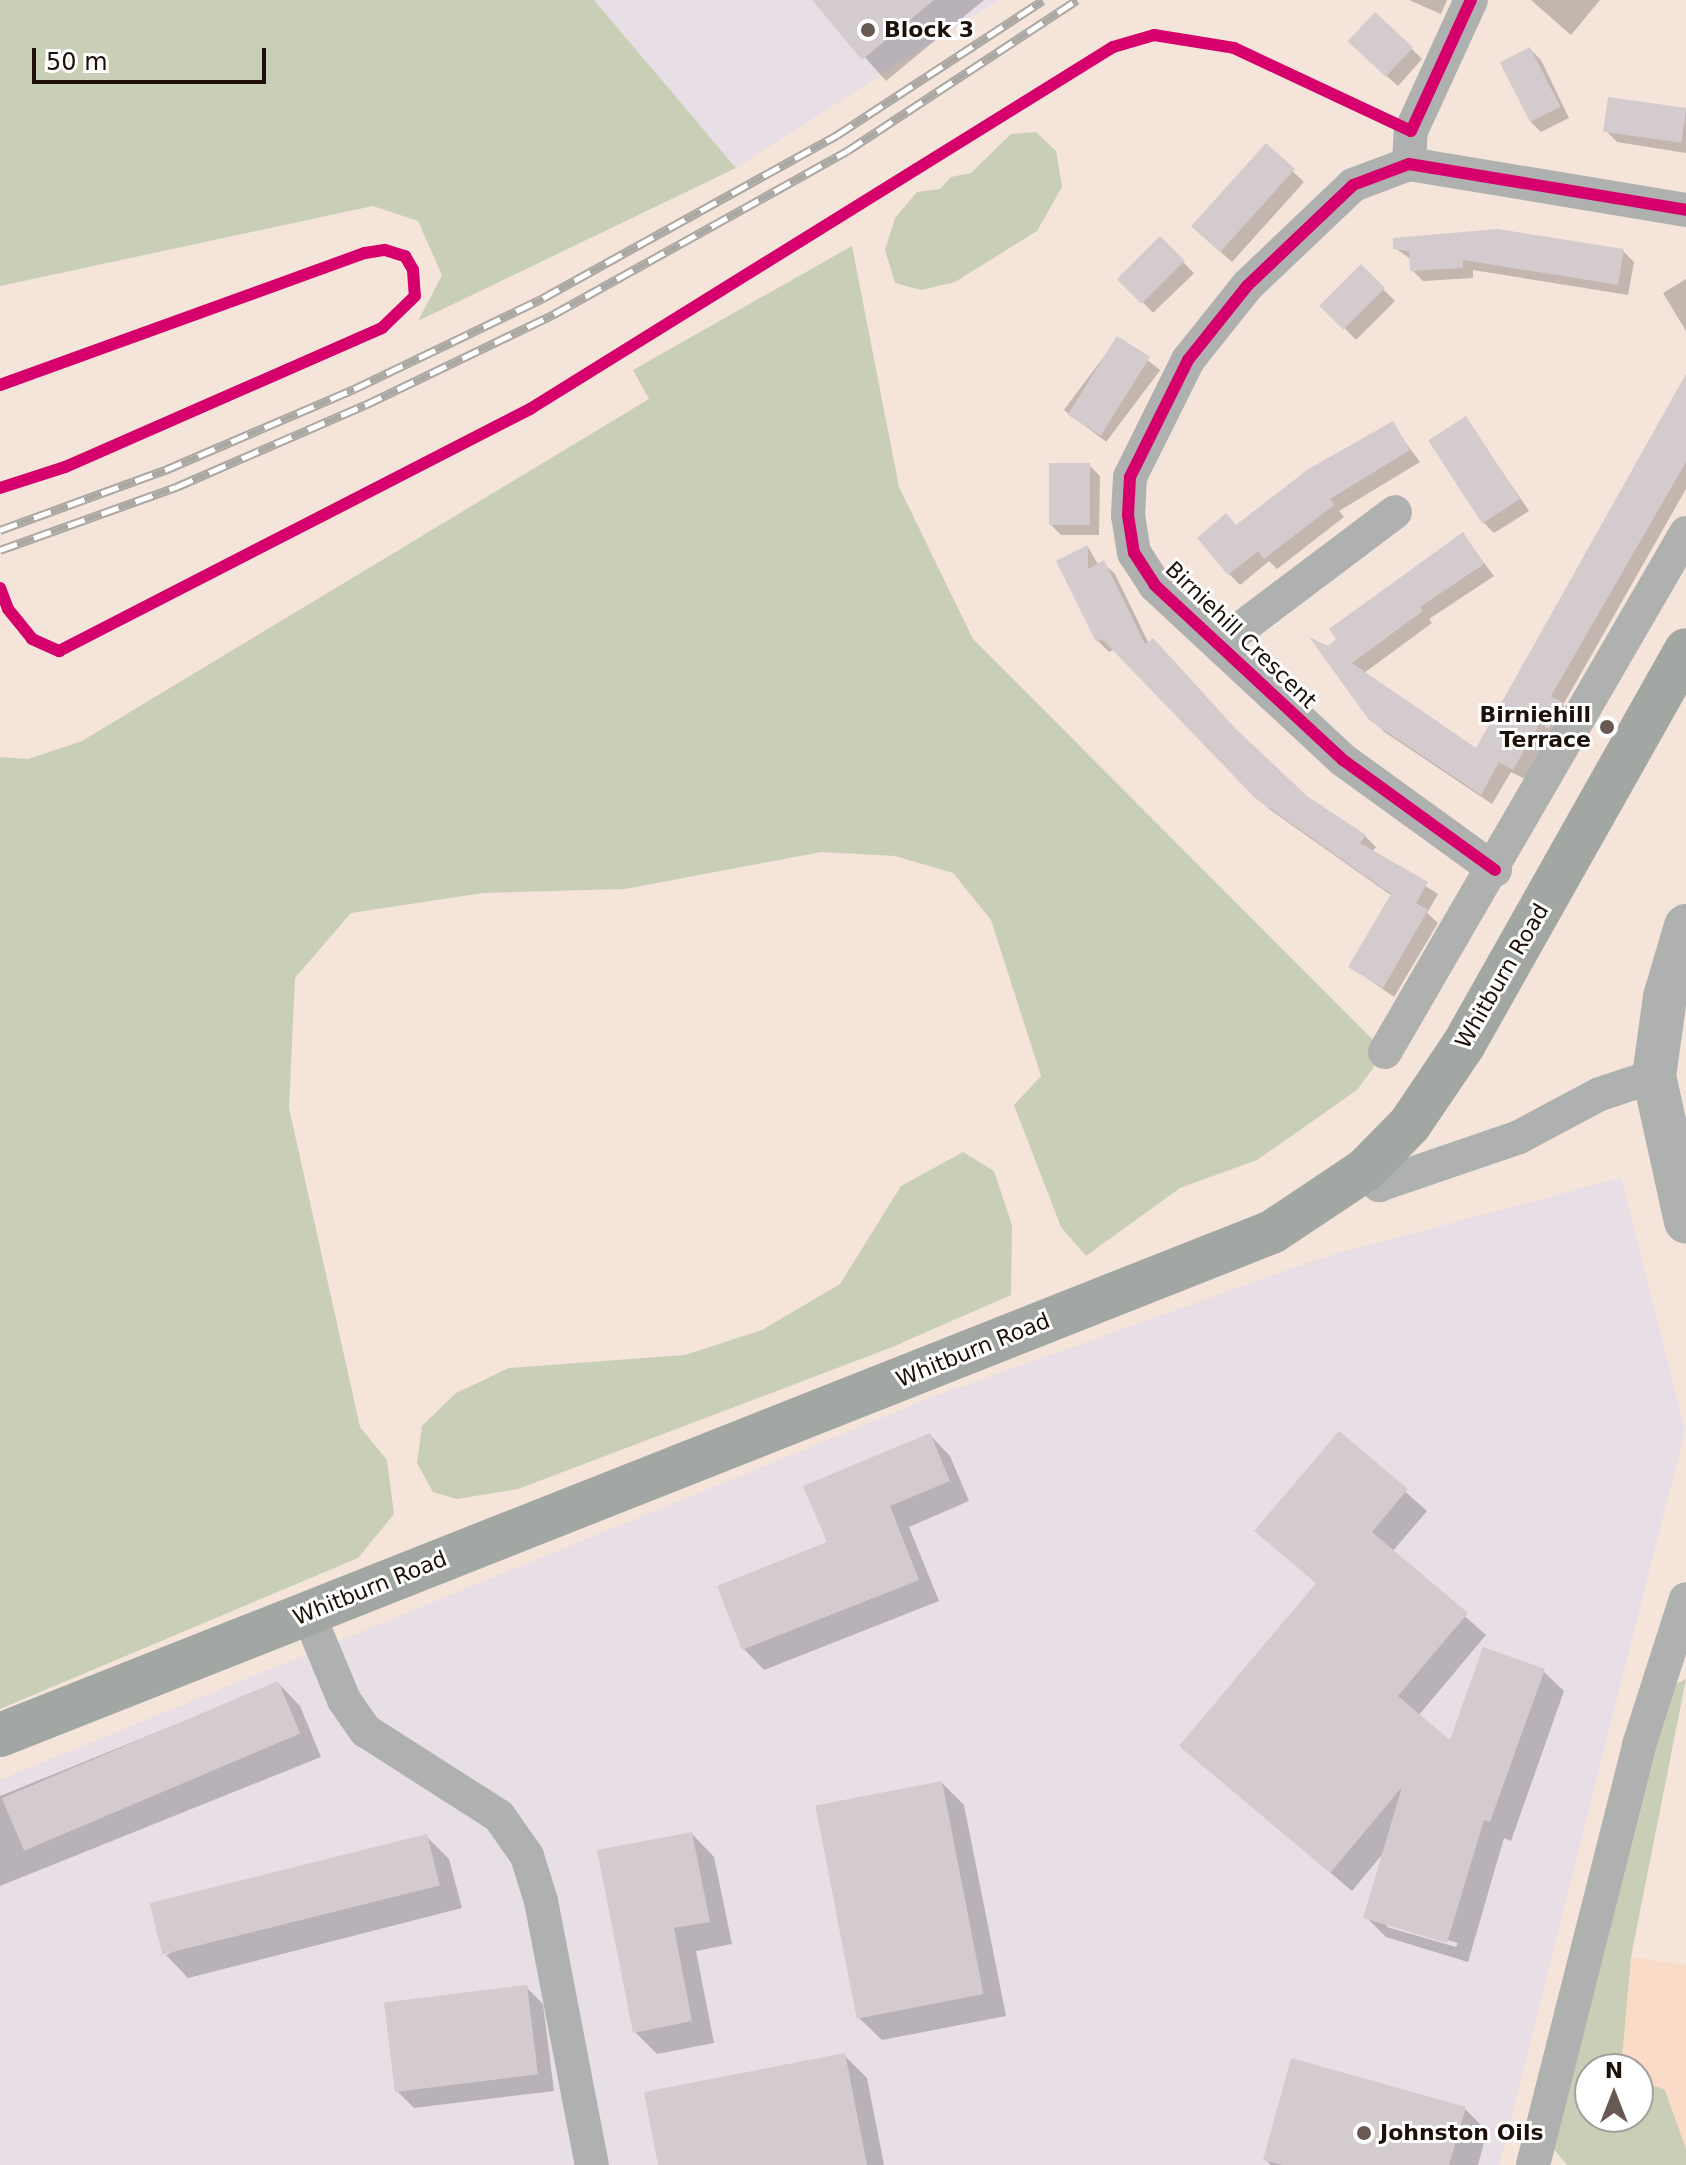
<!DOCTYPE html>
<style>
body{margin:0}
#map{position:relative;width:1686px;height:2165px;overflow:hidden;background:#f4e4da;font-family:"DejaVu Sans",sans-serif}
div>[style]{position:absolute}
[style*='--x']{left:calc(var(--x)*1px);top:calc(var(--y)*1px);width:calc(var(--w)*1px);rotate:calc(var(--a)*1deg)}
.built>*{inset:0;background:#fadbc8}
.industrial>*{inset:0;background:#e8dee6}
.green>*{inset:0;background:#c9cfb7}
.shadow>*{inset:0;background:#0003;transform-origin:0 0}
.building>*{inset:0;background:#d4cbcf;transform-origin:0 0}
.minor>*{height:34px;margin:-17px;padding:0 17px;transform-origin:17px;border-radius:17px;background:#aeb1af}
.tertiary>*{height:44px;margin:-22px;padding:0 22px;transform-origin:22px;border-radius:22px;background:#aeb1af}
.secondary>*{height:44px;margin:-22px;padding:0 22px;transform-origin:22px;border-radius:22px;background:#a2a7a4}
.rail>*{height:9px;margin-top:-4.5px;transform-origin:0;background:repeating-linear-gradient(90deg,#fff 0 18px,#aba8a3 0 36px);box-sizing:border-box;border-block:2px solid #aba8a3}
.cycleway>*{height:12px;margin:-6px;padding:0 6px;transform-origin:6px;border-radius:6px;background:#d6006c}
.dots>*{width:22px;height:22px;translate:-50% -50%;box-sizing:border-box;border:4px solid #fff;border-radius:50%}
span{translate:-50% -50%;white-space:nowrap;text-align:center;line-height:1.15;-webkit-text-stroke:6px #fff;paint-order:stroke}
.poi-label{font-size:22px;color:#1c1008;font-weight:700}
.left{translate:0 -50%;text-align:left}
.right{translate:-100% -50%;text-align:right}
.street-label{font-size:22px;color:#1c1008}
.north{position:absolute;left:1574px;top:2053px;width:80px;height:80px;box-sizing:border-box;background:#fff;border:2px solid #a49f9c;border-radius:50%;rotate:0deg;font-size:22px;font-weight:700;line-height:32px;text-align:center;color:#1c1008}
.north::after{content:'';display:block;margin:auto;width:28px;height:36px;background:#685a52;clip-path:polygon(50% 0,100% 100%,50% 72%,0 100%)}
.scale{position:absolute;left:32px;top:48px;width:234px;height:36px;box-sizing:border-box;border:4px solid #1c1008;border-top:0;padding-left:10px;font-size:24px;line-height:28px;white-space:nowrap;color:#1c1008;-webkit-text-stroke:6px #fff;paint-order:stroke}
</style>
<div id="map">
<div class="built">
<i style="clip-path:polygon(1631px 1957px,1686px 1965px,1686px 2165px,1686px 2149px,1665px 2091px,1638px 2080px,1638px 2069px,1621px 2069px)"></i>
</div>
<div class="industrial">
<i style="clip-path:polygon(594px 0,998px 0,736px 168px)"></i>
<i style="clip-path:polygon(1621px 1178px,1685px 1430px,1499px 2165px,0 2165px,0 1780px,930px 1398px,1321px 1258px)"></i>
</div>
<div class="green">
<i style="clip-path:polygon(0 0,594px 0,736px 168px,418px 321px,442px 275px,418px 221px,373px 206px,0 286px)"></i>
<i style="clip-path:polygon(1036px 132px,1056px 151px,1062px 187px,1037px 231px,955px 282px,921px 290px,895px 283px,885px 250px,895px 218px,917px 192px,940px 189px,951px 177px,971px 173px,1011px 134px)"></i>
<i style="clip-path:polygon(852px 246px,899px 487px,973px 639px,1385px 1052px,1357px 1090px,1257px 1160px,1180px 1188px,1086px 1256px,1061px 1227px,1014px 1105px,1041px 1076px,991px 920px,953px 873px,895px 856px,821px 852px,625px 889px,483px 893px,351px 913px,295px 978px,289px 1108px,360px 1427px,387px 1460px,394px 1514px,358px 1558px,0 1709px,0 757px,28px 759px,82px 741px,649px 399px,633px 370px)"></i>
<i style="clip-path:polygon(963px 1152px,994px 1171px,1012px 1225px,1011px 1295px,890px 1348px,518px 1489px,457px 1499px,433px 1492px,417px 1463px,422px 1426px,456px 1393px,509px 1368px,685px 1355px,762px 1330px,840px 1284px,901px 1186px)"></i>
<i style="clip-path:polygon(1686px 1679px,1631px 1957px,1621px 2069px,1590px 2069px,1590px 2117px,1638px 2117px,1638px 2080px,1665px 2090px,1686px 2149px,1686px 2165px,1567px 2165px,1552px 2147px,1670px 1687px)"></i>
</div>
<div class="shadow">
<i style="clip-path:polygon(814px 0,984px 0,886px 81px)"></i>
<i style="clip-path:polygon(1409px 0,1447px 0,1441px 14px)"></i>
<i style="clip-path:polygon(1531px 0,1600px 0,1571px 35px)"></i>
<i style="clip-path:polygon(1411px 48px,1422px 59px,1398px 86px,1361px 53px)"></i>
<i style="clip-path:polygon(1530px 49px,1541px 60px,1569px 118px,1541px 132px,1530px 121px)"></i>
<i style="clip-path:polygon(1686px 110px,1686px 153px,1617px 142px,1606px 131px)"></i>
<i style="clip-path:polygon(1266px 146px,1304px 182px,1232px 262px,1204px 237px)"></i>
<i style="left:1160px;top:238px;width:49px;height:57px;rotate:46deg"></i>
<i style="clip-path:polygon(1395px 248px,1623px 251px,1634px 262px,1628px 295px,1473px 270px,1473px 278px,1423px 281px,1412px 270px,1412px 260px)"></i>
<i style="left:1361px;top:267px;width:48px;height:55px;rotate:45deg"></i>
<i style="clip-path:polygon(1686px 279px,1686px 331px,1663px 293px)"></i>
<i style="left:1118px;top:338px;width:53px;height:90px;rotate:37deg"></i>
<i style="clip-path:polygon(1686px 378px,1686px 489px,1563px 705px,1574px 716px,1525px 779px,1511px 772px,1492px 804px,1383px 731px,1328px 648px,1463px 535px,1494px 576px,1429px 619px,1432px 623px,1364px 673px,1477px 751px)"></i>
<i style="clip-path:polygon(1466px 419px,1529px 511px,1494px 533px,1483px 522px)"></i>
<i style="clip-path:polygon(1392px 424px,1420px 462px,1339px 511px,1344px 517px,1277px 569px,1269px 561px,1240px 585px,1229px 574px,1237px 527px)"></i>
<i style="clip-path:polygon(1089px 465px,1100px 476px,1099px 535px,1061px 535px,1050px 524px)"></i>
<i style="clip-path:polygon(1088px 547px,1099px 566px,1103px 563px,1115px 574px,1149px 644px,1242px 738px,1306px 798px,1365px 836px,1376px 847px,1372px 852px,1438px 894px,1427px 913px,1438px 923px,1394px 997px,1351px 967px,1392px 896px,1269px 809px,1115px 649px,1109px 652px,1098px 641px,1059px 561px)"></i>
<i style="clip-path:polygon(evenodd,1339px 1433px,1427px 1511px,1392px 1552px,1486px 1635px,1418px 1716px,1451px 1743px,1543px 1671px,1564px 1691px,1511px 1841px,1504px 1838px,1468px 1962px,1386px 1937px,1366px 1917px,1385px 1851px,1352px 1891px,1181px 1746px,1318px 1585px,1257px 1530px,1339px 1433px,1387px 1922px,1458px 1943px,1456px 1947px,1387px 1927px,1387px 1922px)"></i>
<i style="clip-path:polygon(930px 1435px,950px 1456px,969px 1501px,909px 1527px,939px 1601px,764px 1670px,744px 1649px,829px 1543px)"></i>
<i style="clip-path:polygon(278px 1683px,300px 1706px,321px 1757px,0 1886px,0 1796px)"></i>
<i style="clip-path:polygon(942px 1783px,964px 1805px,1006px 2016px,882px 2040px,859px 2018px)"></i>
<i style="clip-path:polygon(692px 1834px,714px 1857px,732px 1944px,696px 1951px,714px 2043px,657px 2054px,635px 2032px)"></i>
<i style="clip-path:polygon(426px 1836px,449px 1859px,462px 1908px,188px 1978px,166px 1955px)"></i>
<i style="clip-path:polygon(526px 1987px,543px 2004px,554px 2091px,414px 2108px,397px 2091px)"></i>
<i style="clip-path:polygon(844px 2055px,867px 2078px,884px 2165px,660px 2165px)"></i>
<i style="clip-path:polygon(1464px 2108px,1487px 2131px,1478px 2165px,1271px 2165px,1265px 2159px)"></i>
</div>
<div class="building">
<i style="clip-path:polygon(812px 0,934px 0,862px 60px)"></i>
<i style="left:1375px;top:12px;width:52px;height:40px;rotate:43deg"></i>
<i style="left:1530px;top:47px;width:67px;height:34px;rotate:63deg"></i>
<i style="left:1608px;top:97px;width:79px;height:35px;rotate:8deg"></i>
<i style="left:1266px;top:143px;width:39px;height:112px;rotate:42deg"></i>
<i style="clip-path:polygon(1498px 229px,1624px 249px,1618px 285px,1463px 260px,1463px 268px,1410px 271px,1409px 251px,1393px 249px,1393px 238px)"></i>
<i style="left:1160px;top:236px;width:35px;height:61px;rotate:45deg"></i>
<i style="left:1361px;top:264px;width:34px;height:59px;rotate:45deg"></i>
<i style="left:1117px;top:336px;width:39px;height:93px;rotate:32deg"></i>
<i style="clip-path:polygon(1686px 374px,1686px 462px,1551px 696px,1564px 703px,1549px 729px,1540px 723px,1513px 770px,1499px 762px,1481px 795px,1369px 720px,1309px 637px,1328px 646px,1336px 639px,1329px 629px,1463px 532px,1484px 564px,1420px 607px,1423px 611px,1352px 663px,1476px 748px)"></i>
<i style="left:1466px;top:416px;width:99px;height:45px;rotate:57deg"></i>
<i style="clip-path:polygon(1393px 421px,1410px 450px,1330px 499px,1334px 505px,1264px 559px,1258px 551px,1228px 575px,1197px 538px,1226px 513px,1236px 525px,1307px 470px)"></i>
<i style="left:1049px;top:463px;width:41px;height:62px"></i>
<i style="clip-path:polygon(1088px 545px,1088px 569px,1104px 560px,1145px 644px,1153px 638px,1236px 729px,1307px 796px,1366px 835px,1360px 843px,1428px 882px,1416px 903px,1428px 910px,1383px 988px,1348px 967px,1391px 894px,1255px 798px,1102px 639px,1096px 642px,1056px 561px)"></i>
<i style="clip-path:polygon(1339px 1431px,1408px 1489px,1372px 1532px,1468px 1613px,1398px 1696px,1450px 1740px,1483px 1647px,1545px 1669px,1490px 1822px,1484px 1820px,1447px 1943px,1363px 1918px,1402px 1787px,1330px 1873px,1179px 1746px,1316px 1583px,1254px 1531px)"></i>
<i style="clip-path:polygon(930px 1433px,950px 1481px,890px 1506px,919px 1580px,742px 1650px,717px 1586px,827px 1542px,803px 1486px)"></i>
<i style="left:278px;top:1681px;width:57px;height:300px;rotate:67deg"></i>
<i style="left:942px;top:1781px;width:217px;height:129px;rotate:79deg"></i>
<i style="clip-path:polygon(692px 1832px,710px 1922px,674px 1928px,692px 2021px,633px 2033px,597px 1850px)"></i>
<i style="left:427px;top:1834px;width:53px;height:286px;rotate:76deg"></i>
<i style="left:527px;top:1985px;width:90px;height:144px;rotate:83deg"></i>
<i style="clip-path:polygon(845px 2053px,867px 2165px,658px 2165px,644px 2092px)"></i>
<i style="clip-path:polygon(1291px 2058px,1466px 2107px,1449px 2165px,1282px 2165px,1263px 2160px)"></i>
</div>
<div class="minor">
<i style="--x:1409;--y:164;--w:33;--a:-87"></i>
<i style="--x:1411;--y:131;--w:144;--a:-65.4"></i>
<i style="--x:1220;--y:644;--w:219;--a:-37"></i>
<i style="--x:1495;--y:870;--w:188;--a:-144.1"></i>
<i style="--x:1343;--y:760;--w:257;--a:-137.1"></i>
<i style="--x:1155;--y:585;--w:38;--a:-123"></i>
<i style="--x:1134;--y:553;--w:38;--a:-99"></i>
<i style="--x:1128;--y:515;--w:38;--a:-87"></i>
<i style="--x:1130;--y:477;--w:131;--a:-63.6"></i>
<i style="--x:1188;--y:360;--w:95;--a:-51.4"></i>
<i style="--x:1247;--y:286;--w:146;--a:-43.6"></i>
<i style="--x:1353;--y:185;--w:60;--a:-20.6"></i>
<i style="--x:1409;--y:164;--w:281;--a:9.4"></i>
<i style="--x:1385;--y:1052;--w:600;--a:-59.89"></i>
<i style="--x:1365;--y:1170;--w:21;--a:47"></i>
<i style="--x:1379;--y:1185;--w:148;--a:-18.9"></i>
<i style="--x:1519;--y:1137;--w:92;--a:-28"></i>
<i style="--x:1600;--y:1094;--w:57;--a:-18.4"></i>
<i style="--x:308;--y:1613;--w:94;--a:67.5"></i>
<i style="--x:344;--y:1700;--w:38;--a:55"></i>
<i style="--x:366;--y:1731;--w:158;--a:32.6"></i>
<i style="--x:499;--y:1816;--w:49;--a:55"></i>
<i style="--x:527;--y:1856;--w:47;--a:72.7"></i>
<i style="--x:541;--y:1901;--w:269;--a:79.1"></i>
<i style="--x:1533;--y:2165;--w:433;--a:-75.8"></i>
<i style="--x:1639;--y:1745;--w:153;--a:-72.2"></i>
</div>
<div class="tertiary">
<i style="--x:1686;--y:926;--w:74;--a:106.5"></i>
<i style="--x:1665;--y:997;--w:80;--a:97.9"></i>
<i style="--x:1654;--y:1076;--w:149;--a:77.6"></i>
</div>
<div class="secondary">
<i style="--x:0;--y:1735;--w:1368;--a:-21.58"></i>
<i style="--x:1272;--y:1232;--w:112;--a:-33.7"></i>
<i style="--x:1365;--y:1170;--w:64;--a:-45.6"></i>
<i style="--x:1410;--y:1124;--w:97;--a:-56"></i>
<i style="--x:1464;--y:1044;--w:452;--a:-60.6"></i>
</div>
<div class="rail">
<i style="--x:0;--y:530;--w:176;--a:-20"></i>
<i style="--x:165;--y:470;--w:206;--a:-23.2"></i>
<i style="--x:354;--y:389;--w:210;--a:-25.7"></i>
<i style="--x:543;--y:298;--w:336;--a:-29"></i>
<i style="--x:837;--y:135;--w:246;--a:-33.2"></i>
<i style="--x:0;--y:550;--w:187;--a:-19.7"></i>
<i style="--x:176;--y:487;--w:206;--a:-23.5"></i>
<i style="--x:365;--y:405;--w:210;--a:-25.7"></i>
<i style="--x:554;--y:314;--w:335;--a:-29.1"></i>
<i style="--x:847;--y:151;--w:275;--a:-33.3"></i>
</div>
<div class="cycleway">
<i style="--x:0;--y:385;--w:388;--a:-19.9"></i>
<i style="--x:365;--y:253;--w:20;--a:-9"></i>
<i style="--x:385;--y:250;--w:21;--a:17"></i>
<i style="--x:405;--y:256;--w:16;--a:60"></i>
<i style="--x:413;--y:270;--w:26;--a:86"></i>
<i style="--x:415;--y:296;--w:46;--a:135.9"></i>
<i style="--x:382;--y:328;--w:346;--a:156.3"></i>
<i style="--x:65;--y:467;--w:68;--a:162.1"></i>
<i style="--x:0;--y:588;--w:22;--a:69"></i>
<i style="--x:8;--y:609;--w:38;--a:51"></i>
<i style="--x:32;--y:639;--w:30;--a:24"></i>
<i style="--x:59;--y:651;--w:530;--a:-27.19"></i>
<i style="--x:530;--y:409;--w:686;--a:-31.84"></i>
<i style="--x:1113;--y:47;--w:43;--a:-16.3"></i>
<i style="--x:1154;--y:35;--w:81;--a:9.2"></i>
<i style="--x:1234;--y:48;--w:195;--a:25.1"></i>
<i style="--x:1411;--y:131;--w:144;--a:-65.4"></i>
<i style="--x:1495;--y:870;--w:188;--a:-144.1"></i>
<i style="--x:1343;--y:760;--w:257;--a:-137.1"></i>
<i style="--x:1155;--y:585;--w:38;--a:-123"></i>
<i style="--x:1134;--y:553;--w:38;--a:-99"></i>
<i style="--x:1128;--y:515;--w:38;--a:-87"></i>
<i style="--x:1130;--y:477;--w:131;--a:-63.6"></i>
<i style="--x:1188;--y:360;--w:95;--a:-51.4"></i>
<i style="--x:1247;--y:286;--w:146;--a:-43.6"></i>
<i style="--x:1353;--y:185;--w:60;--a:-20.6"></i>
<i style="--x:1409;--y:164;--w:281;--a:9.4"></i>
</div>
<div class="dots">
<i style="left:868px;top:30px;background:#685a52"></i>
<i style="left:1607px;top:727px;background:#685a52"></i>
<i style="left:1364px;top:2133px;background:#685a52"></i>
</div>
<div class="poi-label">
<span class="left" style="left:884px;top:30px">Block 3</span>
<span class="right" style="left:1591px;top:727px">Birniehill<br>Terrace</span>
<span class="left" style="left:1380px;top:2133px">Johnston Oils</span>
</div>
<div class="street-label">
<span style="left:1241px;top:635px;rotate:44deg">Birniehill Crescent</span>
<span style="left:1502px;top:976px;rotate:-60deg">Whitburn Road</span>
<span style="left:973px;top:1350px;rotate:-22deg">Whitburn Road</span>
<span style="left:370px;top:1588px;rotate:-22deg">Whitburn Road</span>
</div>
<div class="north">N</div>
<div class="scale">50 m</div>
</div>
